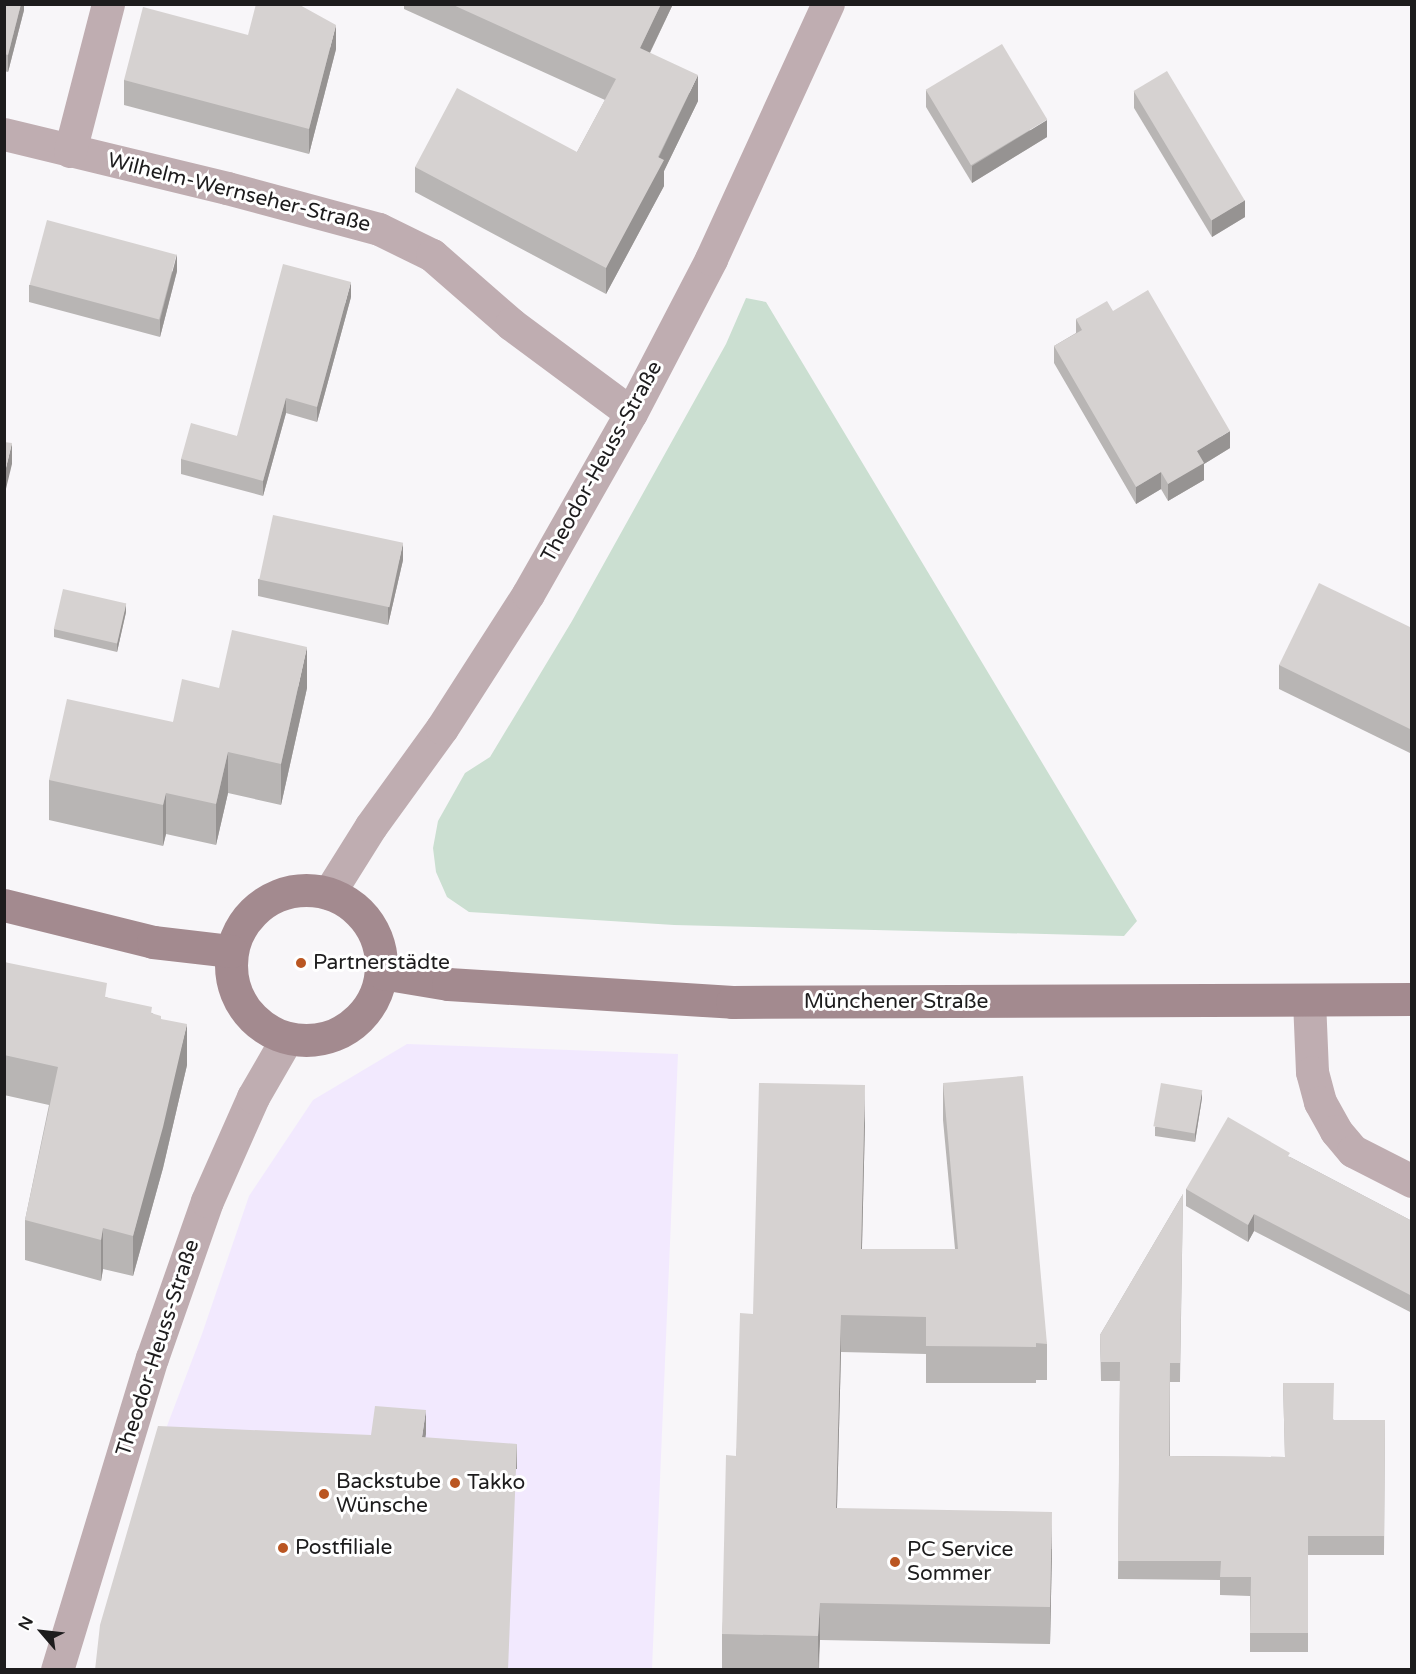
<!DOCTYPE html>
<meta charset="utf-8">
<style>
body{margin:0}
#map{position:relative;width:1416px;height:1674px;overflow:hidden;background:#f8f6f9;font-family:"Varela Round",sans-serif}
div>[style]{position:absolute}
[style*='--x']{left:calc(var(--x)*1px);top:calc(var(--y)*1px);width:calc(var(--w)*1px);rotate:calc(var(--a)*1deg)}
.commercial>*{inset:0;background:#f2e9fe}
.green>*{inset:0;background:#cbdfd1}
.minor>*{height:33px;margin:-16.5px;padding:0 16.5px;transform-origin:16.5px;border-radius:16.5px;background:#bfadb1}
.tertiary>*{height:33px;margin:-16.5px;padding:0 16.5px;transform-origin:16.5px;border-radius:16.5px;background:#bfadb1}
.secondary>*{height:33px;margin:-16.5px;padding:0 16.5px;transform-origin:16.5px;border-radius:16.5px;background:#a38a8f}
.secondary>.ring{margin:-16.5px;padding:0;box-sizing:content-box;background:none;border:33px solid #a38a8f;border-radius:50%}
.wall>*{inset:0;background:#b8b5b4}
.shaded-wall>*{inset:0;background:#969392;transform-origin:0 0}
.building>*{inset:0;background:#d6d2d1;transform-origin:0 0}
.dots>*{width:16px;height:16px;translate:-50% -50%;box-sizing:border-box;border:3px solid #fff;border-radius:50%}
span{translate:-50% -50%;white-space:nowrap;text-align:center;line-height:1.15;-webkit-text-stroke:6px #fff;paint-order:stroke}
.street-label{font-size:21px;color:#1d1c1d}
.poi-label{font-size:21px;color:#1d1c1d}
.left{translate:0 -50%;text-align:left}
.frame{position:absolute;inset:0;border:6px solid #1d1c1d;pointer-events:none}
.north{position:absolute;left:12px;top:1602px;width:60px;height:60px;-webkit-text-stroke:4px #fff;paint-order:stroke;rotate:298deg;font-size:16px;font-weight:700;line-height:24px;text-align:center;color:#1d1c1d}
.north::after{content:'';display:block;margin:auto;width:21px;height:27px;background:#1d1c1d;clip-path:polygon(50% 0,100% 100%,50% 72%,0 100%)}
</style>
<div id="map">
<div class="commercial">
<i style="clip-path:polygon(407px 1044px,678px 1054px,652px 1669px,96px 1670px,159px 1447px,202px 1334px,249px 1196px,313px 1100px)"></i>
</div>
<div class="green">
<i style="clip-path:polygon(746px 298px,766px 302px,1137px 921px,1124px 936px,674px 925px,469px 912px,447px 897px,436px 872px,433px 848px,438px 821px,465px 773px,490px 757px,572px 621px,726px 344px)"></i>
</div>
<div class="minor">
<i style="--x:4;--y:134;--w:229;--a:13.6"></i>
<i style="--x:227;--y:188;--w:157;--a:15.1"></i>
<i style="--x:379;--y:229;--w:59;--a:26.1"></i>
<i style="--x:432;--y:255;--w:105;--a:41.1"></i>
<i style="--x:511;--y:324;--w:149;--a:36.6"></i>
<i style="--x:70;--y:151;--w:152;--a:-75.5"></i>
<i style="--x:329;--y:893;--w:79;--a:-57.9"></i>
<i style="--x:371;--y:826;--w:121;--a:-54.1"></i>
<i style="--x:442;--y:728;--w:159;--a:-57.3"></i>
<i style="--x:528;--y:594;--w:208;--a:-60.4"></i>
<i style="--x:631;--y:413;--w:174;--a:-62.5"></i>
<i style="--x:711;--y:259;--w:281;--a:-65.4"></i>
<i style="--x:1309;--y:1000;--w:72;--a:87.6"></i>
<i style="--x:1312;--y:1072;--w:31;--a:75"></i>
<i style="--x:1320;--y:1102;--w:33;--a:61"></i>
<i style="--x:1336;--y:1131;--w:26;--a:50"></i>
<i style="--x:1353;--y:1151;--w:66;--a:27"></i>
</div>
<div class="tertiary">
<i style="--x:57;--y:1670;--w:326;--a:-73.1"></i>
<i style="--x:152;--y:1358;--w:166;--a:-70.7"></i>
<i style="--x:207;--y:1201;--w:114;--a:-66.1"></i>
<i style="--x:253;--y:1097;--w:68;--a:-60"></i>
</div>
<div class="secondary">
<i class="ring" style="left:231px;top:890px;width:117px;height:117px"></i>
<i style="--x:4;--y:905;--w:154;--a:13.9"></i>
<i style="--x:153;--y:942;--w:79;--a:6.6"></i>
<i style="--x:382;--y:973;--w:67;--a:9.5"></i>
<i style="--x:448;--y:984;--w:285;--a:3.6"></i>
<i style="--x:732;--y:1002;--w:680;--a:-0.25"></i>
</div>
<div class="wall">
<i style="clip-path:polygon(4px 4px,24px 4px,24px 10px,8px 72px,4px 71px)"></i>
<i style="clip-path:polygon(404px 4px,673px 4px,650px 53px,698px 101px,664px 171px,664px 186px,606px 294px,415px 192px,415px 167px,577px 152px,605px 100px,404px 9px)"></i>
<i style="clip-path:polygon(248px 35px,336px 49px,309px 154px,124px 105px,124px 80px)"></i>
<i style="clip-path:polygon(926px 90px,1047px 137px,972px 183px,926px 107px)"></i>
<i style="clip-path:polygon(1134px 91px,1245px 217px,1212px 237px,1134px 108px)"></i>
<i style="clip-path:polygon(177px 271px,160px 337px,29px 302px,29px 285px)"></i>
<i style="clip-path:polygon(351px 297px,317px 422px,286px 413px,263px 496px,181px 474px,181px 459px,237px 436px)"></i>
<i style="clip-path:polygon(1113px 311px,1230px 448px,1204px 464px,1204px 480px,1168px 501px,1161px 489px,1136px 504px,1054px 363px,1054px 346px,1076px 333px,1076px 319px)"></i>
<i style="clip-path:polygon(403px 560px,388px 625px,258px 596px,258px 579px)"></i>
<i style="clip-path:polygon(126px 612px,117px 652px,54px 637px,54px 629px)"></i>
<i style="clip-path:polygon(1412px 628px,1412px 754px,1279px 689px,1279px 665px)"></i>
<i style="clip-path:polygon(219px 688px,307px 688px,281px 805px,228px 793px,216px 845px,166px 834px,163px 846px,49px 820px,49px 780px,173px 722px)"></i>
<i style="clip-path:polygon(4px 962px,152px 1013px,161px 1019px,187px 1065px,163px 1168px,133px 1276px,103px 1269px,101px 1281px,25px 1260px,25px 1220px,49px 1105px,4px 1095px)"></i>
<i style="clip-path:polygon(943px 1083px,1047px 1344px,1047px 1380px,1036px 1380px,1036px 1383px,926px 1383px,926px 1354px,841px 1352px,837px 1508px,1052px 1549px,1050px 1644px,820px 1640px,819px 1670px,722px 1670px,722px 1634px,736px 1456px,753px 1314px,865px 1121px,862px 1249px,955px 1249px,943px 1120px)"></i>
<i style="clip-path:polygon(1202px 1098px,1195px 1142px,1155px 1136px,1155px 1127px)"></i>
<i style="clip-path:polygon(1290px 1157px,1412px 1221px,1412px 1313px,1254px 1231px,1248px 1242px,1186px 1206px,1186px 1189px)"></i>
<i style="clip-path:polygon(1183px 1194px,1180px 1382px,1170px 1382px,1170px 1456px,1285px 1457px,1283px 1383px,1334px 1420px,1385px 1420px,1384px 1555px,1308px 1555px,1308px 1652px,1250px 1652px,1250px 1596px,1220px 1595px,1220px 1580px,1118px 1579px,1120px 1381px,1101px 1381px,1100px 1335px)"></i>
</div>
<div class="shaded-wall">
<i style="clip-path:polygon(21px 4px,24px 4px,24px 10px,8px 72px,8px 55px)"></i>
<i style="clip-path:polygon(661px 4px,673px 4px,640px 73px,640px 48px)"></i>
<i style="clip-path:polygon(336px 25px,336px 49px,309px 154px,309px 129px)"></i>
<i style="clip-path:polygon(698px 75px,698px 101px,664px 171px,664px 186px,606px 294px,606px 268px)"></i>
<i style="clip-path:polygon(1047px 120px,1047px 137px,972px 183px,972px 166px)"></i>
<i style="clip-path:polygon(1245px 200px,1245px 217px,1212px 237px,1212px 220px)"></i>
<i style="clip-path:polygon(177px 254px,177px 271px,160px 337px,160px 320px)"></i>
<i style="clip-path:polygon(351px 282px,351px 297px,317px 422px,317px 407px)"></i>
<i style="clip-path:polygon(286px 398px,286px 413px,263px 496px,263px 481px)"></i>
<i style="clip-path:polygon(1230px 431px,1230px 448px,1204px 464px,1204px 480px,1168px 501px,1168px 484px,1197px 451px)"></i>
<i style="clip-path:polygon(12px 443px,12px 464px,4px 497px,4px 476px)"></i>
<i style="clip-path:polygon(1161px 472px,1161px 489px,1136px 504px,1136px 487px)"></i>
<i style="clip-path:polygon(403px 543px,403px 560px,388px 625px,388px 608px)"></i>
<i style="clip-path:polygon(126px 603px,126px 612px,117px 652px,117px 643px)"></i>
<i style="clip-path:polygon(307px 647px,307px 688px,281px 805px,281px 764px)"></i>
<i style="clip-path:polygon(228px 752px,228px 793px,216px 845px,216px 804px)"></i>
<i style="clip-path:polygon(166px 793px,166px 834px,163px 846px,163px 805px)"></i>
<i style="clip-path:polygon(187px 1024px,187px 1065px,163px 1168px,133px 1276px,133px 1236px)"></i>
<i style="clip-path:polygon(865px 1085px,865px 1121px,861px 1286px,861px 1249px)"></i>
<i style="clip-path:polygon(1202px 1090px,1202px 1098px,1195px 1142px,1195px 1133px)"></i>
<i style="clip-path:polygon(1254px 1214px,1254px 1231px,1248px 1242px,1248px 1225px)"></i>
<i style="clip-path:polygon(103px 1228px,103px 1269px,101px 1281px,101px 1240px)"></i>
<i style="clip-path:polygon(841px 1315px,841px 1352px,836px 1545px,836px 1508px)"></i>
<i style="clip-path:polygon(5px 1358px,5px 1375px,4px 1378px,4px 1361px)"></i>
<i style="clip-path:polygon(426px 1410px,426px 1434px,422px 1461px,422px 1437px)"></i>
<i style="left:517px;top:1444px;width:25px;height:226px;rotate:90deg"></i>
<i style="clip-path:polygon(1052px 1512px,1052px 1549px,1050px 1644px,1050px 1607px)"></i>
<i style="clip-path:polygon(820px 1603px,820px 1640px,818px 1670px,818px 1636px)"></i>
</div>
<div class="building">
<i style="clip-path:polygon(4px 4px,21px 4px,8px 55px,4px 54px)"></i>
<i style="clip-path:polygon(256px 4px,298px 4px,336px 25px,309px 129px,124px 80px,143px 7px,248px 35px)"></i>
<i style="clip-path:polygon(451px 4px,661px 4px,640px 48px,698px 75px,658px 157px,664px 160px,606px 268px,415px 167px,457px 88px,577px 152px,616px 79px)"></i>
<i style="left:1002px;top:44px;width:88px;height:89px;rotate:59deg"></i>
<i style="left:1167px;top:71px;width:151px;height:39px;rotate:59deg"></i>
<i style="left:47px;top:220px;width:134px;height:67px;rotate:15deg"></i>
<i style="clip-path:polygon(283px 264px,351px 282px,317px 407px,286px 398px,263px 481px,181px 459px,191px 423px,237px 436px)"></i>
<i style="clip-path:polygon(1148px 290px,1230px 431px,1197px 451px,1204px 463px,1168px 484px,1161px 472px,1136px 487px,1054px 346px,1082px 330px,1076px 319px,1107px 301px,1113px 311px)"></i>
<i style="clip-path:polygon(4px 442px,12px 443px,4px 476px)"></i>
<i style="left:273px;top:515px;width:133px;height:66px;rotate:12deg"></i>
<i style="clip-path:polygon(1319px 583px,1412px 628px,1412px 730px,1279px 665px)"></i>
<i style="left:63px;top:589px;width:65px;height:41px;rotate:13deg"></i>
<i style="clip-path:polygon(232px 630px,307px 647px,281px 764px,228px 752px,216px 804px,166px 793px,163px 805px,49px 780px,67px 699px,173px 722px,182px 679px,219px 688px)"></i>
<i style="clip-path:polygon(4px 962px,107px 983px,105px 997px,152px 1007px,151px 1013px,161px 1016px,161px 1019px,187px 1024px,163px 1127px,133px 1236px,103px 1228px,101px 1240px,25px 1220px,58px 1067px,4px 1055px)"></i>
<i style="clip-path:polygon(1023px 1076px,1047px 1344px,1036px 1343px,1036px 1347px,926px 1346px,926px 1317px,841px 1315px,836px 1508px,1052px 1512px,1050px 1607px,820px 1603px,818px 1636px,722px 1634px,726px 1455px,736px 1456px,740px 1313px,753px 1314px,759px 1083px,865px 1085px,861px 1249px,958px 1249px,943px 1083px)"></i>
<i style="left:1161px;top:1083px;width:42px;height:44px;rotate:10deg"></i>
<i style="clip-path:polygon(1228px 1117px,1290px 1153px,1288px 1156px,1412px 1221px,1412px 1296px,1254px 1214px,1248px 1225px,1186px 1189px)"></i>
<i style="clip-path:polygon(1183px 1194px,1180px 1363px,1170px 1363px,1169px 1456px,1285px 1457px,1283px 1383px,1334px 1383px,1333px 1420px,1385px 1420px,1384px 1536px,1308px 1536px,1308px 1633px,1250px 1633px,1251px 1577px,1220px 1577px,1221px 1561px,1118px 1561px,1120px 1362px,1101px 1362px,1100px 1335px)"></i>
<i style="clip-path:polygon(375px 1406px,426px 1410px,422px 1437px,517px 1444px,508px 1670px,95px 1670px,100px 1625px,158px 1426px,371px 1435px)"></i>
</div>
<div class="dots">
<i style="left:301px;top:963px;background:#ba5622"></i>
<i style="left:455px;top:1483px;background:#ba5622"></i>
<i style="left:324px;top:1494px;background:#ba5622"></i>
<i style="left:283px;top:1548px;background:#ba5622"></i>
<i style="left:895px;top:1562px;background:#ba5622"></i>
</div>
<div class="street-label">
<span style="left:239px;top:193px;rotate:14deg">Wilhelm-Wernseher-Straße</span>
<span style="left:602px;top:462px;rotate:-61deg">Theodor-Heuss-Straße</span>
<span style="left:896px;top:1002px">Münchener Straße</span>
<span style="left:158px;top:1348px;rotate:-72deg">Theodor-Heuss-Straße</span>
</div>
<div class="poi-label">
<span class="left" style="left:313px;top:963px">Partnerstädte</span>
<span class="left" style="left:336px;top:1494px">Backstube<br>Wünsche</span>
<span class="left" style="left:467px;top:1483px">Takko</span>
<span class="left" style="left:295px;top:1548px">Postfiliale</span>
<span class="left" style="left:907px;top:1562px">PC Service<br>Sommer</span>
</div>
<div class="frame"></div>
<div class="north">N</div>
</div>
